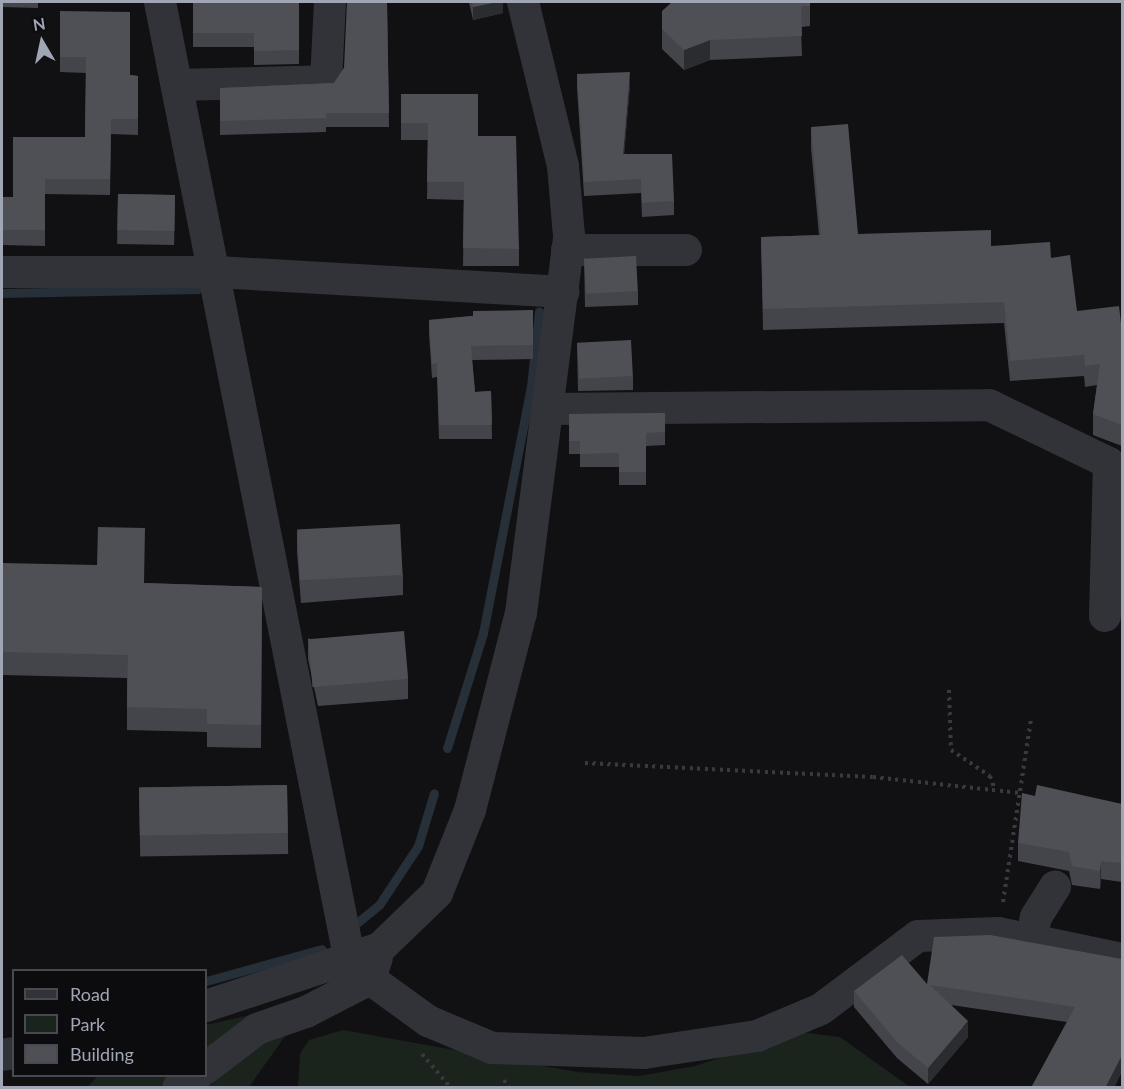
<!DOCTYPE html>
<style>
body{margin:0}
#map{position:relative;width:1124px;height:1089px;overflow:hidden;background:#111113;font-family:Lato,sans-serif}
div>[style]{position:absolute}
[style*='--x']{left:calc(var(--x)*1px);top:calc(var(--y)*1px);width:calc(var(--w)*1px);rotate:calc(var(--a)*1deg)}
.green>*{inset:0;background:#1b231d}
.stream>*{height:9px;margin:-4.5px;padding:0 4.5px;transform-origin:4.5px;border-radius:4.5px;background:#272f38}
.path>*{height:4px;margin-top:-2px;transform-origin:0;background:repeating-linear-gradient(90deg,#383a3f 0 3px,transparent 0 7.5px)}
.minor>*{height:32px;margin:-16px;padding:0 16px;transform-origin:16px;border-radius:16px;background:#323338}
.wall>*{inset:0;background:#44454b;transform-origin:0 0}
.shaded-wall>*{inset:0;background:#2b2c30}
.building>*{inset:0;background:#4e5056;transform-origin:0 0}
span{translate:-50% -50%;white-space:nowrap;text-align:center;line-height:1.15;-webkit-text-stroke:5px #0c0c0e;paint-order:stroke}
.frame{position:absolute;inset:0;border:3px solid #a1a6b5;pointer-events:none}
.legend{position:absolute;left:12px;top:969px;width:195px;height:108px;box-sizing:border-box;background:#0c0c0e;border:2px solid #484a51;margin:0;padding:8px 10px;list-style:none;font-size:18px;color:#a1a6b5}
.legend li{display:flex;align-items:center;gap:12px;height:30px}
.legend b{width:30px;border:2px solid #484a51}
.north{position:absolute;left:12px;top:12px;width:60px;height:60px;-webkit-text-stroke:4px #0c0c0e;paint-order:stroke;rotate:351deg;font-size:16px;font-weight:700;line-height:24px;text-align:center;color:#a1a6b5}
.north::after{content:'';display:block;margin:auto;width:21px;height:27px;background:#a1a6b5;clip-path:polygon(50% 0,100% 100%,50% 72%,0 100%)}
</style>
<div id="map">
<div class="green">
<i style="clip-path:polygon(255px 1014px,288px 1032px,249px 1087px,86px 1088px,98px 1076px,206px 1076px,206px 1025px)"></i>
<i style="clip-path:polygon(343px 1030px,577px 1072px,639px 1076px,695px 1066px,799px 1032px,840px 1037px,910px 1087px,298px 1088px,300px 1054px,309px 1040px)"></i>
</div>
<div class="stream">
<i style="--x:2;--y:293;--w:196;--a:-1.2"></i>
<i style="--x:447;--y:748;--w:121;--a:-72.6"></i>
<i style="--x:483;--y:633;--w:251;--a:-79"></i>
<i style="--x:531;--y:387;--w:76;--a:-84"></i>
<i style="--x:353;--y:926;--w:33;--a:-39"></i>
<i style="--x:379;--y:905;--w:71;--a:-56.5"></i>
<i style="--x:418;--y:846;--w:55;--a:-73.2"></i>
<i style="--x:206;--y:981;--w:120;--a:-15.4"></i>
</div>
<div class="path">
<i style="--x:949;--y:690;--w:60;--a:88.1"></i>
<i style="--x:951;--y:750;--w:47;--a:33.7"></i>
<i style="--x:990;--y:776;--w:15;--a:70"></i>
<i style="--x:585;--y:763;--w:288;--a:2.8"></i>
<i style="--x:873;--y:777;--w:148;--a:6.2"></i>
<i style="--x:1003;--y:902;--w:186;--a:-81.3"></i>
<i style="--x:422;--y:1054;--w:45;--a:49.5"></i>
<i style="--x:504;--y:1080;--w:9;--a:58"></i>
</div>
<div class="minor">
<i style="--x:160;--y:2;--w:979;--a:78.8"></i>
<i style="--x:178;--y:85;--w:148;--a:-1.5"></i>
<i style="--x:326;--y:81;--w:79;--a:-87.1"></i>
<i style="--x:567;--y:250;--w:119;--a:0"></i>
<i style="--x:2;--y:272;--w:215;--a:0"></i>
<i style="--x:217;--y:272;--w:347;--a:3.3"></i>
<i style="--x:549;--y:409;--w:440;--a:-0.5"></i>
<i style="--x:989;--y:405;--w:133;--a:25.8"></i>
<i style="--x:1109;--y:463;--w:153;--a:91.5"></i>
<i style="--x:1031;--y:942;--w:25;--a:-79"></i>
<i style="--x:1036;--y:917;--w:36;--a:-58"></i>
<i style="--x:370;--y:979;--w:72;--a:35.9"></i>
<i style="--x:428;--y:1021;--w:69;--a:22.9"></i>
<i style="--x:492;--y:1048;--w:152;--a:1.9"></i>
<i style="--x:644;--y:1053;--w:114;--a:-8.6"></i>
<i style="--x:757;--y:1036;--w:69;--a:-22.9"></i>
<i style="--x:821;--y:1009;--w:121;--a:-37"></i>
<i style="--x:918;--y:936;--w:80;--a:-2.1"></i>
<i style="--x:998;--y:933;--w:127;--a:11.8"></i>
<i style="--x:206;--y:1006;--w:183;--a:-18.4"></i>
<i style="--x:380;--y:948;--w:79;--a:-44"></i>
<i style="--x:437;--y:893;--w:89;--a:-68.3"></i>
<i style="--x:470;--y:810;--w:203;--a:-75.5"></i>
<i style="--x:521;--y:613;--w:380;--a:-82.7"></i>
<i style="--x:569;--y:236;--w:70;--a:-94.9"></i>
<i style="--x:563;--y:166;--w:169;--a:-103.7"></i>
<i style="--x:2;--y:1055;--w:12;--a:-9"></i>
<i style="--x:206;--y:1068;--w:64;--a:-37.4"></i>
<i style="--x:257;--y:1029;--w:52;--a:-19.1"></i>
<i style="--x:306;--y:1012;--w:72;--a:-27.3"></i>
<i style="--x:370;--y:979;--w:22;--a:-72"></i>
<i style="--x:178;--y:1088;--w:22;--a:-34"></i>
</div>
<div class="wall">
<i style="clip-path:polygon(2px 2px,38px 2px,38px 8px,2px 7px)"></i>
<i style="clip-path:polygon(193px 2px,299px 2px,299px 64px,254px 65px,254px 47px,193px 47px)"></i>
<i style="clip-path:polygon(387px 2px,389px 127px,326px 127px,326px 132px,220px 135px,220px 88px,334px 83px)"></i>
<i style="clip-path:polygon(469px 2px,503px 2px,503px 13px,473px 20px)"></i>
<i style="clip-path:polygon(810px 2px,810px 26px,801px 27px,802px 56px,710px 60px,684px 70px,662px 49px,662px 11px)"></i>
<i style="clip-path:polygon(60px 11px,130px 75px,138px 76px,138px 135px,111px 134px,110px 195px,45px 194px,45px 246px,2px 245px,2px 197px,13px 197px,85px 137px,86px 73px,60px 72px)"></i>
<i style="clip-path:polygon(577px 74px,630px 86px,624px 154px,674px 201px,674px 215px,642px 217px,641px 193px,584px 196px,577px 88px)"></i>
<i style="clip-path:polygon(401px 94px,478px 136px,519px 249px,519px 266px,463px 266px,464px 200px,427px 199px,428px 140px,401px 140px)"></i>
<i style="clip-path:polygon(811px 127px,858px 234px,991px 246px,1051px 258px,1077px 311px,1122px 332px,1122px 446px,1093px 435px,1093px 414px,1097px 385px,1085px 387px,1084px 376px,1010px 381px,1004px 323px,763px 330px,761px 237px,819px 235px,811px 148px)"></i>
<i style="left:118px;top:194px;width:57px;height:50px;rotate:1deg"></i>
<i style="clip-path:polygon(584px 258px,638px 291px,638px 305px,585px 307px)"></i>
<i style="clip-path:polygon(533px 310px,533px 359px,472px 360px,475px 392px,491px 391px,492px 439px,439px 439px,437px 377px,432px 378px,429px 334px,429px 320px)"></i>
<i style="clip-path:polygon(577px 343px,633px 376px,633px 390px,578px 391px)"></i>
<i style="clip-path:polygon(665px 413px,665px 445px,646px 446px,646px 485px,619px 485px,619px 467px,580px 467px,580px 454px,569px 454px,569px 414px)"></i>
<i style="clip-path:polygon(297px 532px,403px 575px,403px 595px,301px 603px,297px 552px)"></i>
<i style="clip-path:polygon(2px 563px,144px 583px,262px 587px,261px 748px,207px 747px,207px 732px,127px 730px,127px 678px,2px 675px)"></i>
<i style="clip-path:polygon(308px 638px,408px 679px,408px 699px,318px 706px,308px 659px)"></i>
<i style="left:287px;top:785px;width:69px;height:148px;rotate:89deg"></i>
<i style="clip-path:polygon(1035px 796px,1122px 804px,1122px 882px,1101px 879px,1100px 889px,1072px 885px,1069px 871px,1018px 861px,1018px 843px)"></i>
<i style="clip-path:polygon(1122px 959px,1122px 1071px,1114px 1088px,1031px 1088px,1067px 1022px,951px 1005px,968px 1037px,928px 1084px,897px 1058px,854px 1007px,854px 991px,927px 984px)"></i>
</div>
<div class="shaded-wall">
<i style="clip-path:polygon(497px 2px,503px 2px,503px 13px,473px 20px,473px 7px)"></i>
<i style="clip-path:polygon(710px 40px,710px 60px,684px 70px,684px 50px)"></i>
<i style="clip-path:polygon(630px 72px,630px 86px,623px 168px,623px 154px)"></i>
<i style="clip-path:polygon(1101px 861px,1101px 879px,1100px 889px,1100px 871px)"></i>
<i style="clip-path:polygon(968px 1021px,968px 1037px,928px 1084px,928px 1068px)"></i>
<i style="clip-path:polygon(1122px 1055px,1122px 1071px,1114px 1088px,1105px 1088px)"></i>
</div>
<div class="building">
<i style="clip-path:polygon(193px 2px,299px 2px,299px 50px,254px 51px,254px 33px,193px 33px)"></i>
<i style="clip-path:polygon(347px 2px,387px 2px,389px 113px,326px 113px,326px 118px,220px 121px,220px 88px,334px 83px,344px 68px)"></i>
<i style="clip-path:polygon(472px 2px,497px 2px,473px 7px)"></i>
<i style="clip-path:polygon(672px 2px,810px 2px,810px 6px,801px 6px,802px 36px,710px 40px,684px 50px,662px 29px,662px 11px)"></i>
<i style="clip-path:polygon(60px 11px,130px 12px,130px 75px,138px 76px,138px 119px,111px 119px,110px 179px,45px 179px,45px 230px,2px 230px,2px 197px,13px 197px,13px 137px,85px 137px,86px 57px,60px 57px)"></i>
<i style="clip-path:polygon(630px 72px,623px 154px,672px 154px,674px 201px,642px 203px,641px 179px,584px 182px,577px 74px)"></i>
<i style="clip-path:polygon(401px 94px,478px 94px,478px 136px,516px 136px,519px 249px,463px 248px,464px 182px,427px 182px,428px 123px,401px 123px)"></i>
<i style="clip-path:polygon(848px 124px,858px 234px,991px 230px,991px 246px,1050px 242px,1051px 258px,1070px 255px,1077px 311px,1119px 306px,1122px 332px,1122px 425px,1093px 414px,1100px 364px,1085px 366px,1084px 355px,1010px 361px,1004px 302px,763px 309px,761px 237px,821px 235px,811px 127px)"></i>
<i style="left:118px;top:194px;width:57px;height:36px;rotate:1deg"></i>
<i style="left:636px;top:256px;width:35px;height:52px;rotate:87deg"></i>
<i style="clip-path:polygon(533px 310px,533px 345px,471px 346px,475px 392px,491px 391px,492px 425px,439px 425px,437px 363px,432px 364px,429px 320px,473px 316px,473px 311px)"></i>
<i style="left:631px;top:340px;width:36px;height:54px;rotate:87deg"></i>
<i style="clip-path:polygon(665px 413px,665px 432px,646px 433px,646px 472px,619px 472px,619px 453px,580px 454px,580px 441px,569px 441px,569px 414px)"></i>
<i style="left:400px;top:524px;width:51px;height:103px;rotate:87deg"></i>
<i style="clip-path:polygon(98px 527px,145px 528px,144px 583px,262px 587px,261px 725px,207px 724px,207px 709px,127px 707px,128px 655px,2px 652px,2px 563px,97px 565px)"></i>
<i style="left:404px;top:631px;width:48px;height:96px;rotate:85deg"></i>
<i style="left:287px;top:785px;width:48px;height:148px;rotate:89deg"></i>
<i style="clip-path:polygon(1037px 785px,1122px 804px,1122px 863px,1101px 861px,1100px 871px,1072px 866px,1069px 852px,1018px 843px,1022px 793px,1035px 796px)"></i>
<i style="clip-path:polygon(990px 935px,1122px 959px,1122px 1055px,1105px 1088px,1031px 1088px,1075px 1007px,930px 985px,968px 1021px,928px 1068px,897px 1042px,854px 991px,902px 955px,927px 984px,934px 937px)"></i>
</div>
<div class="frame"></div>
<ul class="legend">
<li><b style="height:8px;background:#323338"></b>Road</li>
<li><b style="height:16px;background:#1b231d"></b>Park</li>
<li><b style="height:16px;background:#4e5056"></b>Building</li>
</ul>
<div class="north">N</div>
</div>
